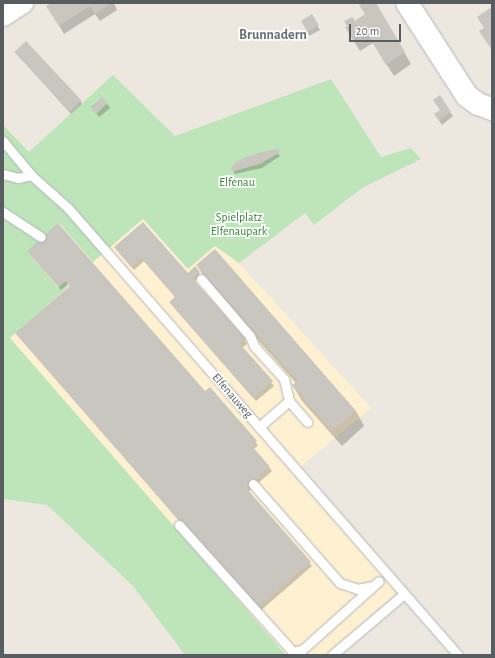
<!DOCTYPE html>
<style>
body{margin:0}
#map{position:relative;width:495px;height:658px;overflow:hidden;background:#ece8df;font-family:"Alegreya Sans",sans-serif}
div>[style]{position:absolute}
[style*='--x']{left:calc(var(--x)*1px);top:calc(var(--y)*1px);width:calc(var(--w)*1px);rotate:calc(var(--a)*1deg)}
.commercial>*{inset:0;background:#fef1d2}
.green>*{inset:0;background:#bee5ba}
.shadow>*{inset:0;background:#0003;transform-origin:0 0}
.building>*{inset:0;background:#c9c5bf;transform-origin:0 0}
.roads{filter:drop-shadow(0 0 1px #b2b6bb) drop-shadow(0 0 1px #b2b6bb)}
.lane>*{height:9px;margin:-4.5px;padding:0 4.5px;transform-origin:4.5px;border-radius:4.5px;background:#fff}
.street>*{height:19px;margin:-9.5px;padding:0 9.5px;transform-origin:9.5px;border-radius:9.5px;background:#fff}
.secondary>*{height:22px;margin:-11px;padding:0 11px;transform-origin:11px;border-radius:11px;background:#fff}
span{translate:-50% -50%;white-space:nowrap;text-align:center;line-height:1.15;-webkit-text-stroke:3.5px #fff;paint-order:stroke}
.park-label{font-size:12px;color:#358633}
.street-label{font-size:12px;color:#585d61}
.quarter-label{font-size:14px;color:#696f73;font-weight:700}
.frame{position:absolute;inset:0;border:4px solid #585d61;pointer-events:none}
.scale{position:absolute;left:349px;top:24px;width:52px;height:18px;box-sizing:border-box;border:2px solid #585d61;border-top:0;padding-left:5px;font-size:12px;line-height:14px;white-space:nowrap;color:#585d61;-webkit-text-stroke:3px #fff;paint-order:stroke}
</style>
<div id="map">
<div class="commercial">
<i style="clip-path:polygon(143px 218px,188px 269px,215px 245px,239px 263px,371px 408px,299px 468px,403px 587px,325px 655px,286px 655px,10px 338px,69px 286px,58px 288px,26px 251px,59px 223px)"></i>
</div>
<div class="green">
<i style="clip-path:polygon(113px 75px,175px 136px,331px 79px,381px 157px,411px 148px,421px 159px,362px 188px,314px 225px,305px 213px,239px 263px,215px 246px,188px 269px,143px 219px,93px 262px,59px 223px,27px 251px,58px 288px,65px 281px,69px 286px,10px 338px,286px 655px,185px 655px,133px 586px,47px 505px,3px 499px,3px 125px,29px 152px)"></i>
</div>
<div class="shadow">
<i style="clip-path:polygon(53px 3px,114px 3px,117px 10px,100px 21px,95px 14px,64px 34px,48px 7px)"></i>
<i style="clip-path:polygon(365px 3px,375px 3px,411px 64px,394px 76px,373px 43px,360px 51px,353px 40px,366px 14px)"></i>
<i style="left:312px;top:15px;width:17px;height:12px;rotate:62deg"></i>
<i style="clip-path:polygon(15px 52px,80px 100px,82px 104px,71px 114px)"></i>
<i style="left:102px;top:98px;width:13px;height:14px;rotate:51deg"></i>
<i style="clip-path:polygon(450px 112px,453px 116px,442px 125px,437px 118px)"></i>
<i style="clip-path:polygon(275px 150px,280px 156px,262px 168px,235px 174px,232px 168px,237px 163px,259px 153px)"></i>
<i style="clip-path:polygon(58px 225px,205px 393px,258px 445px,254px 449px,272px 471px,248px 492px,312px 566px,259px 612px,71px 286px,68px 284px,61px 290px,28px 251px)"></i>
<i style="clip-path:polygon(115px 247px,187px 274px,195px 268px,201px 276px,194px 282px,245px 340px,247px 344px,242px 348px,274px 386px,256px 401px,173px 306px,176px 298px,144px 261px,134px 270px)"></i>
<i style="clip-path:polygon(197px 265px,356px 411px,364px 426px,342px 446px,302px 401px,293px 386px,296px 383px,206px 281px)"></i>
</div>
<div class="building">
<i style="clip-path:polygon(51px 3px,111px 3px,95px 14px,90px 6px,59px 26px,46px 6px)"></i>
<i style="clip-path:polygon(363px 3px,376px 3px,405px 52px,386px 65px,366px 31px,353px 40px,345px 27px,347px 26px,344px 21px,352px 17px,355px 21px,365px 14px,359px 5px)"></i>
<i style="clip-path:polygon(492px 7px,492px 50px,479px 31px,484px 28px,477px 17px)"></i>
<i style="left:312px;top:14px;width:13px;height:13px;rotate:58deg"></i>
<i style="left:26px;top:41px;width:81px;height:16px;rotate:47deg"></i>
<i style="clip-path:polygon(440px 95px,451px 112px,439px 121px,434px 114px,440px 110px,433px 100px)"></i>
<i style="left:102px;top:97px;width:8px;height:16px;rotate:45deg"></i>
<i style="clip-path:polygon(275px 149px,279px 150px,279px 153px,260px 164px,235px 171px,230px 169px,236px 162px,246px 157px)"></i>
<i style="clip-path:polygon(143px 222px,188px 273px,195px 266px,200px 272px,192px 278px,246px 339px,240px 344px,273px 381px,253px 398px,169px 302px,175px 297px,141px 258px,131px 267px,114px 247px)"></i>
<i style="clip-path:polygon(58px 223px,205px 391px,210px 387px,257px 441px,252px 446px,270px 467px,246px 488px,311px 562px,256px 609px,15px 333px,70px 286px,66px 281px,58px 287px,27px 251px)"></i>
<i style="clip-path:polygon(215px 249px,356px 411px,332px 431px,292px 385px,298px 381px,196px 265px)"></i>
</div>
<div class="roads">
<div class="lane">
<i style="--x:3;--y:141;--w:44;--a:50.5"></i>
<i style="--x:31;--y:175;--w:50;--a:41.7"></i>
<i style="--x:68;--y:208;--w:593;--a:48.9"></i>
<i style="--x:3;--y:174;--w:16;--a:15"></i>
<i style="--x:18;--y:178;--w:13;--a:-13"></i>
<i style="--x:3;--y:212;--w:45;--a:33.3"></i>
<i style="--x:201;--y:279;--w:75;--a:49.3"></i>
<i style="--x:250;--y:336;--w:11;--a:68"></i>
<i style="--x:254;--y:346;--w:45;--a:47.7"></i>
<i style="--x:284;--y:379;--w:23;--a:77"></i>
<i style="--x:259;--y:427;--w:40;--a:-41"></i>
<i style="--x:289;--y:401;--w:28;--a:49"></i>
<i style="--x:253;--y:484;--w:132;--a:48.7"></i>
<i style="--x:340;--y:583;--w:18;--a:19"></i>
<i style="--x:357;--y:589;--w:15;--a:-11"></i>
<i style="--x:179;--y:525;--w:171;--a:48.1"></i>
<i style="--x:293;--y:652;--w:9;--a:-13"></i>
<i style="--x:302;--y:650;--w:103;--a:-41.9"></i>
<i style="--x:332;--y:655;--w:94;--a:-40.3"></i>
</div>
<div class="street">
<i style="--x:3;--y:16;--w:24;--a:-33"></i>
</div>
<div class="secondary">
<i style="--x:407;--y:3;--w:111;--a:57.2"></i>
<i style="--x:467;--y:96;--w:14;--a:36"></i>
<i style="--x:478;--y:104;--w:15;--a:20"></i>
</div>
</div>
<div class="park-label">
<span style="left:237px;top:183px">Elfenau</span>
<span style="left:239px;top:225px">Spielplatz<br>Elfenaupark</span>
</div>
<div class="street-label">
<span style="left:232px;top:396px;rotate:49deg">Elfenauweg</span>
</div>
<div class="quarter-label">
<span style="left:273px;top:35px">Brunnadern</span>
</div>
<div class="frame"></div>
<div class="scale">20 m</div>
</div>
